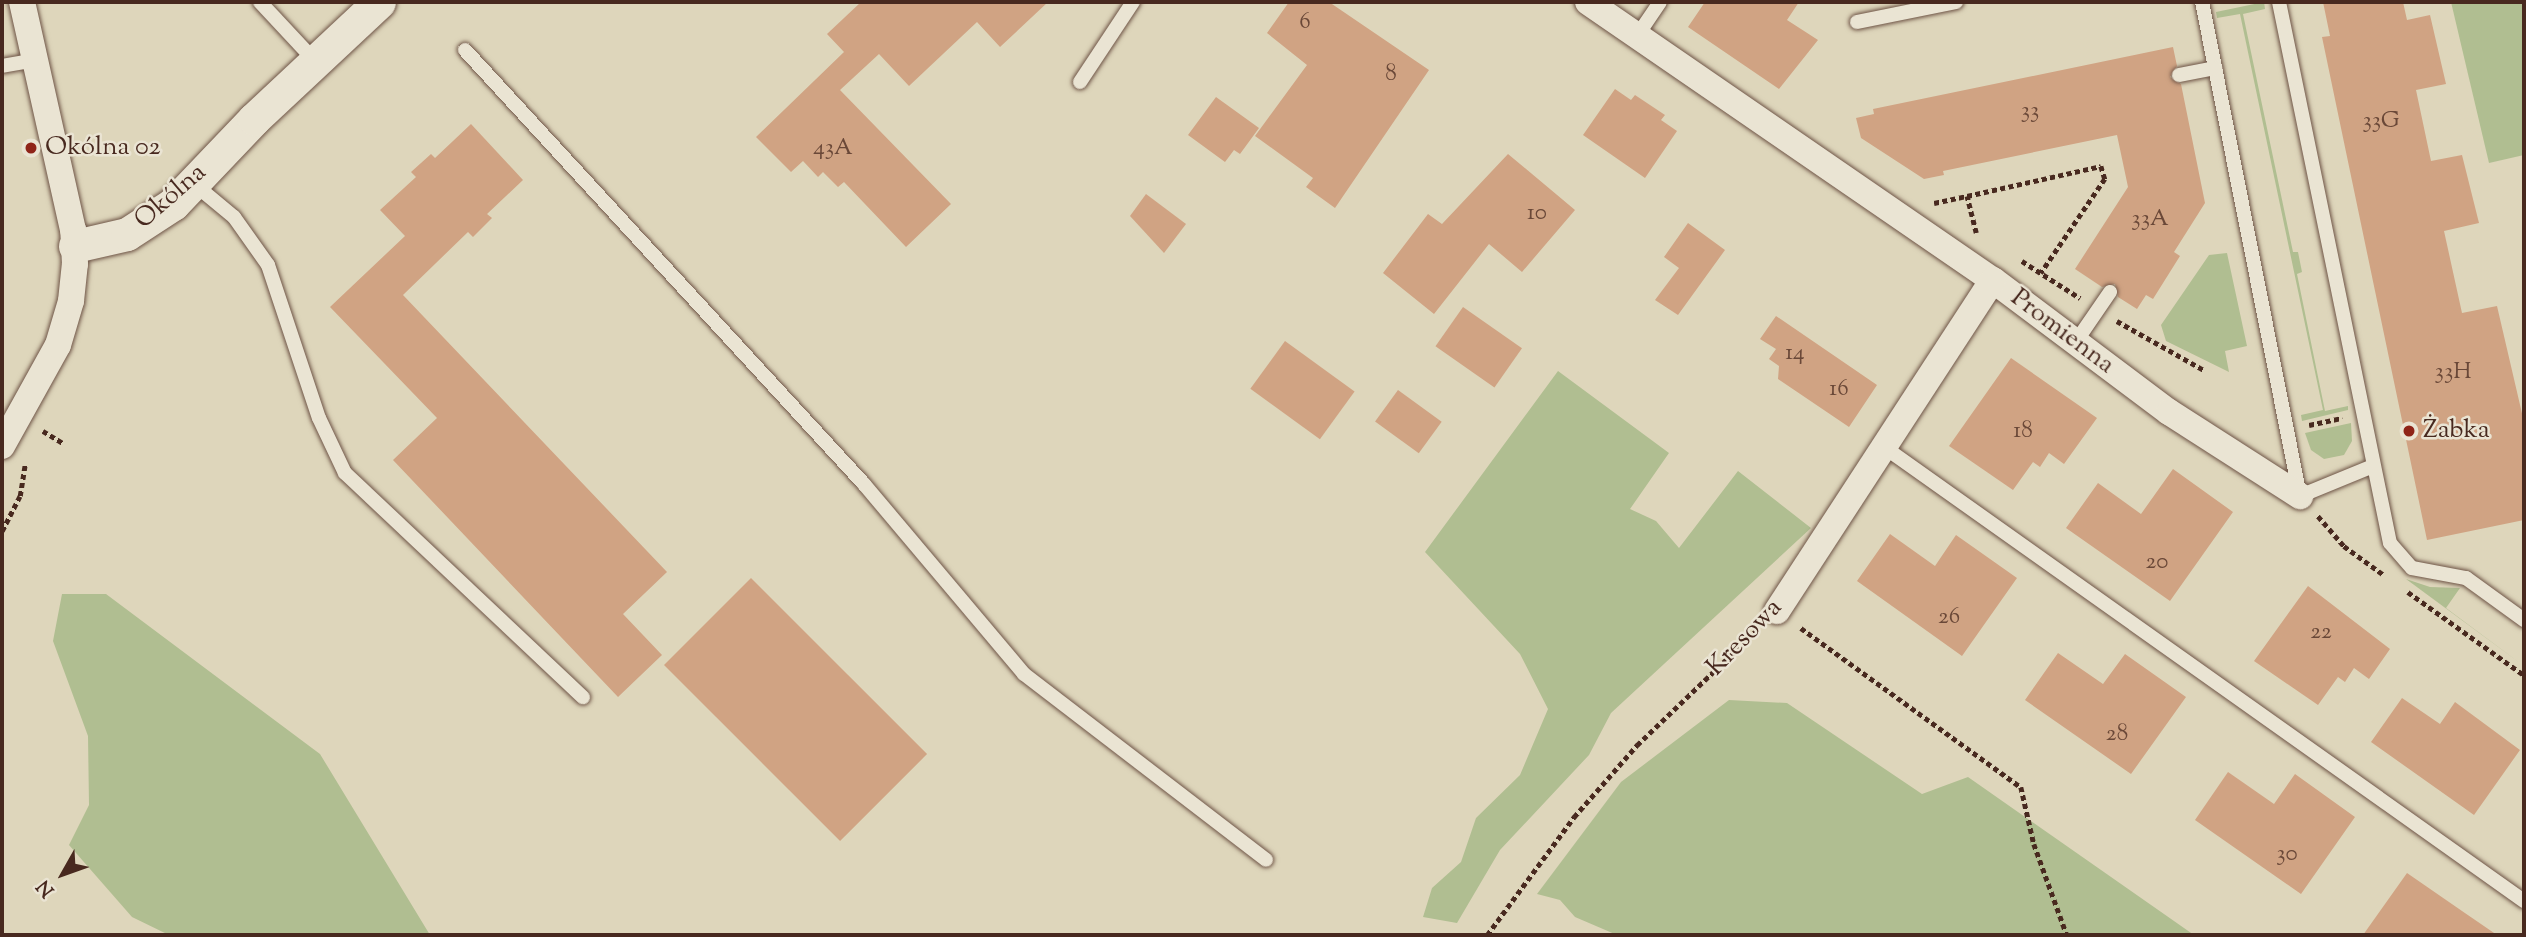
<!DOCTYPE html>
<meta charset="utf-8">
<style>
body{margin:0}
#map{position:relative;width:2526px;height:937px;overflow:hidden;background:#ded6bb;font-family:"Sorts Mill Goudy",serif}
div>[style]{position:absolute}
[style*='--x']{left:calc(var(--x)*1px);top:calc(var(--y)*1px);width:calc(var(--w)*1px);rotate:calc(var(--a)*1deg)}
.green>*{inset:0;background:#b0be91}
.building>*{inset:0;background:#d0a383;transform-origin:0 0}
.path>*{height:4.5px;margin-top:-2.25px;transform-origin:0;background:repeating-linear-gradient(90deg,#48291f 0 5px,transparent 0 8.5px)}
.roads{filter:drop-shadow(0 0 2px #6e5446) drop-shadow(0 0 2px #6e5446)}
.service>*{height:14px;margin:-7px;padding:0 7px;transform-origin:7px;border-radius:7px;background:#eae4d3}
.minor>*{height:26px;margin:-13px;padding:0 13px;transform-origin:13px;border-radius:13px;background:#eae4d3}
.tertiary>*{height:33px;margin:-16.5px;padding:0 16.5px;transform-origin:16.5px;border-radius:16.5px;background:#eae4d3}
.dots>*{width:19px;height:19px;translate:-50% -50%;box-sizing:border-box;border:4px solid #eae4d3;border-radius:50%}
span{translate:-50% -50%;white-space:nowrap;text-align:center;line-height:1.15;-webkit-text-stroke:5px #eae4d3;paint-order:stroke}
.number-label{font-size:23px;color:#6a4838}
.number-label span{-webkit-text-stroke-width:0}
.poi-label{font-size:26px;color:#48291f}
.left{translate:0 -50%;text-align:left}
.street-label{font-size:26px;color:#48291f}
.frame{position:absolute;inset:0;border:4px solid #48291f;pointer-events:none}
.north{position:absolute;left:28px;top:839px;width:70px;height:70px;-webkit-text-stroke:5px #eae4d3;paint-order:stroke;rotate:230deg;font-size:19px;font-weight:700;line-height:28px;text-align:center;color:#48291f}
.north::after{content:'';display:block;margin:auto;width:24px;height:32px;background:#48291f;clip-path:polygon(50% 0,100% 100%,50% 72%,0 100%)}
</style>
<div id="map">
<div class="green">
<i style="clip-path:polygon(2264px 2px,2265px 9px,2243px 14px,2293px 252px,2298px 252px,2302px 272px,2297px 274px,2325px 411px,2348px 406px,2348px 410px,2302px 421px,2301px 415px,2323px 410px,2240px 14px,2217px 18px,2216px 12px)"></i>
<i style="clip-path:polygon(2451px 2px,2524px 2px,2524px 155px,2489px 163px)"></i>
<i style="clip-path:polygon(2227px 253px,2247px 346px,2225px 351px,2229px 372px,2166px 341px,2161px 325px,2209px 255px)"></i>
<i style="clip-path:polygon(1558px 371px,1669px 453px,1630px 509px,1656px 521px,1679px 548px,1738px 471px,1811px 528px,1611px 713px,1589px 755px,1500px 850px,1457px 923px,1423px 917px,1432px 888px,1461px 862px,1476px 818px,1520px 775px,1548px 709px,1520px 654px,1425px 552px)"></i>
<i style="clip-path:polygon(2351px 423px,2352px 441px,2344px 455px,2324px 459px,2311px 450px,2305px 433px)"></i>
<i style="clip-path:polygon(2406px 579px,2430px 587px,2460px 588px,2446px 608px,2524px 666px)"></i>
<i style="clip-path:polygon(62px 594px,106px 594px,320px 754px,430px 935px,169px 935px,132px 917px,69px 845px,89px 805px,88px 736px,53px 641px)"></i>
<i style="clip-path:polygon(1729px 700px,1787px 703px,1922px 794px,1968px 777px,2194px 935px,1617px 935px,1575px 917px,1560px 900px,1537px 894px,1621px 782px)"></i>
</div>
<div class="building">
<i style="clip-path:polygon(861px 2px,1048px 2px,1000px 47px,977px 22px,909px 86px,879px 54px,840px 90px,951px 204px,906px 247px,844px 182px,838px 187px,823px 172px,818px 177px,803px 161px,791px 172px,756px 137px,844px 52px,827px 34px)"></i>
<i style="clip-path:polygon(1289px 2px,1329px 2px,1429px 70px,1335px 208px,1306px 187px,1313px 178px,1255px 136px,1307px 65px,1267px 33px)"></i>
<i style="clip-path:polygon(1705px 2px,1799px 2px,1787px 20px,1818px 40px,1779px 89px,1688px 27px)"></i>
<i style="clip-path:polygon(2323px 2px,2403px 2px,2407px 20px,2430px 15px,2446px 84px,2416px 90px,2431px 161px,2462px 155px,2479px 223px,2444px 231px,2462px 313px,2497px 306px,2524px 422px,2524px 520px,2427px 540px,2322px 37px,2330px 36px)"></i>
<i style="clip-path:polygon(2173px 47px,2177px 66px,2170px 77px,2181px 84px,2205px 203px,2174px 252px,2180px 256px,2153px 299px,2146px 295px,2137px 309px,2118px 297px,2115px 284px,2102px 287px,2075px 269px,2128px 187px,2117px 135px,1943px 171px,1944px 175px,1924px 179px,1861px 138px,1856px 118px,1874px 114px,1873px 109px)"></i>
<i style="clip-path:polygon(1615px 89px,1631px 100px,1635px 95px,1665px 115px,1661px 120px,1677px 131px,1645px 178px,1583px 135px)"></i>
<i style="clip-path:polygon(1216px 97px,1259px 128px,1240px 154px,1234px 150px,1225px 162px,1188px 135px)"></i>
<i style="clip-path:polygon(471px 124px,523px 180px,487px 214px,492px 218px,473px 237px,468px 232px,403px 295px,667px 572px,623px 614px,662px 655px,618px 697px,393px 460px,437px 418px,330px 307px,405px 236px,380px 210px,416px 177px,411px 172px,431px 154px,435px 158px)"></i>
<i style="clip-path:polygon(1508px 154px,1575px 210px,1522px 272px,1489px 244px,1434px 314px,1383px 273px,1428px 214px,1442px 224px)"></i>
<i style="clip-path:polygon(1146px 194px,1186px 224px,1164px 253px,1130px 216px)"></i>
<i style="clip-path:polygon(1688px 223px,1725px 250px,1678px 315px,1655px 300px,1679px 268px,1664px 257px)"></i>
<i style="left:1463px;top:307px;width:72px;height:48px;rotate:35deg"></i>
<i style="clip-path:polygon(1776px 316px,1877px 385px,1849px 427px,1778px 379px,1779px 366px,1769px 359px,1776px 349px,1760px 339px)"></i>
<i style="left:1285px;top:341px;width:86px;height:59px;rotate:36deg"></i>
<i style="clip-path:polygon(2011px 358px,2097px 418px,2064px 464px,2049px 453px,2040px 467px,2033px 462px,2013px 490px,1949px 446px)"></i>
<i style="left:1398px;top:390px;width:54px;height:39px;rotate:36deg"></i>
<i style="clip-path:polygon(2173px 469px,2233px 512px,2170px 601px,2066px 528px,2098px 483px,2141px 514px)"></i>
<i style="clip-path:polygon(1890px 534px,1935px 566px,1956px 535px,2017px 578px,1962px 656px,1857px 581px)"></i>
<i style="left:751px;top:578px;width:249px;height:123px;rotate:45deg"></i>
<i style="clip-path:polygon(2308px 586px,2390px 649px,2369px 679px,2354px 668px,2345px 682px,2338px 677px,2318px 705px,2254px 661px)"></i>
<i style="clip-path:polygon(2058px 653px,2103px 684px,2125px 654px,2186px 697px,2131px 774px,2025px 700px)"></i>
<i style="clip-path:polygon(2402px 698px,2440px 724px,2455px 702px,2520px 750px,2474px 815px,2371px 742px)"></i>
<i style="clip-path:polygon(2228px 772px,2274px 804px,2295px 774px,2355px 817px,2301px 894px,2195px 820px)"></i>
<i style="clip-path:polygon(2407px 873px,2462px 911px,2497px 935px,2363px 935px)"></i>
</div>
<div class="path">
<i style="--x:1934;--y:203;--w:34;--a:-12"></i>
<i style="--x:1976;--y:233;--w:38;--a:-104"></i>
<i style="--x:1967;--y:196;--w:137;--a:-12.6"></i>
<i style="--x:2101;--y:166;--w:14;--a:73"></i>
<i style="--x:2105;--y:179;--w:114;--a:124.2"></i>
<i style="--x:2022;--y:261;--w:69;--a:32.5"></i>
<i style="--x:2117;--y:321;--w:100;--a:29.4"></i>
<i style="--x:2309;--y:425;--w:34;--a:-12"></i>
<i style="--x:43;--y:431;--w:23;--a:31"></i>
<i style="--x:2318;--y:516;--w:40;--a:49"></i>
<i style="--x:2344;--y:546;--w:49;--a:35.9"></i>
<i style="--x:2;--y:531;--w:39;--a:-63"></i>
<i style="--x:20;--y:496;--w:32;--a:-81"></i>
<i style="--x:2408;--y:592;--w:143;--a:35.6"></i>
<i style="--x:1801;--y:628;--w:271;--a:35.9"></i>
<i style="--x:2021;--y:787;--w:58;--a:77.2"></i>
<i style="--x:2034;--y:844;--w:97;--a:70.1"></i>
<i style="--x:1487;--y:935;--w:147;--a:-53.6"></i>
<i style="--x:1574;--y:817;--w:96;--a:-48.8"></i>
<i style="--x:1637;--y:745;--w:166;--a:-43.8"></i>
</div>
<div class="roads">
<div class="service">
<i style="--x:260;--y:2;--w:81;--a:47"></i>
<i style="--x:2202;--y:2;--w:504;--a:78.78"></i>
<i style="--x:2300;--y:496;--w:79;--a:-22.3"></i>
<i style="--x:2279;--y:2;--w:552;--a:78.41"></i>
<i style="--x:2390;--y:543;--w:33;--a:49"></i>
<i style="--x:2412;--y:568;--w:55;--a:10.5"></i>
<i style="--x:2466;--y:578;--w:72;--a:35.9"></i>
<i style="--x:1857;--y:22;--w:101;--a:-11.4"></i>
<i style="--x:1637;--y:36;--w:41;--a:-55.9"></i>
<i style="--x:465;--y:50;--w:590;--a:47.41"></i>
<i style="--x:864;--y:484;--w:248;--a:49.9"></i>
<i style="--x:1024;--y:674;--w:305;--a:37.5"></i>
<i style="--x:2;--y:66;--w:34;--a:-10"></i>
<i style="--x:2179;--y:75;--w:37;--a:-11"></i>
<i style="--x:1080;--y:82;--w:96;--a:-56.5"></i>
<i style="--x:193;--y:183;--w:53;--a:39.7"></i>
<i style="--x:234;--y:217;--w:59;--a:54.7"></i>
<i style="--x:268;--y:265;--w:161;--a:71.6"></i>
<i style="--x:319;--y:418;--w:61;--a:64.7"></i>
<i style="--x:345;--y:473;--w:327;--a:43.3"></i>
<i style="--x:2075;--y:343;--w:62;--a:-55.5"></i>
<i style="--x:1884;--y:447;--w:785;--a:35.35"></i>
</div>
<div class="minor">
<i style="--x:1588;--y:2;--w:491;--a:34.5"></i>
<i style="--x:1993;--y:280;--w:220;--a:36.9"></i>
<i style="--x:2169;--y:412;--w:156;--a:32.7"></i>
<i style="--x:2;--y:446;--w:115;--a:-61"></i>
<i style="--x:58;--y:345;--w:46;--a:-73.5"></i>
<i style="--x:71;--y:301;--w:37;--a:-84"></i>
<i style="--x:75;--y:264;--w:34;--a:-93"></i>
<i style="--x:73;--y:230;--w:234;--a:-102.6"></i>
<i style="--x:1777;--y:611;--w:395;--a:-56.9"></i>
</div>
<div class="tertiary">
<i style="--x:75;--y:246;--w:53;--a:-13"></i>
<i style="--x:127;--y:234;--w:55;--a:-33.1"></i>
<i style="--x:173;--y:204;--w:117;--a:-46.4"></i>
<i style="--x:254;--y:119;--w:171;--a:-43.1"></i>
</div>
</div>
<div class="dots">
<i style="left:31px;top:148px;background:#8f2418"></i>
<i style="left:2409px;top:431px;background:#8f2418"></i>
</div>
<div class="number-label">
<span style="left:1305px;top:23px">6</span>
<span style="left:1391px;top:75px">8</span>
<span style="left:2030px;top:112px">33</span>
<span style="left:2381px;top:122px">33G</span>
<span style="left:833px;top:149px">43A</span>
<span style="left:1537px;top:214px">10</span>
<span style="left:2150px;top:220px">33A</span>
<span style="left:1795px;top:354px">14</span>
<span style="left:2453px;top:373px">33H</span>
<span style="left:1839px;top:390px">16</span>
<span style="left:2023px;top:432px">18</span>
<span style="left:2157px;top:563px">20</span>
<span style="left:1949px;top:618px">26</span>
<span style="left:2321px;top:633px">22</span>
<span style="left:2117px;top:735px">28</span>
<span style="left:2287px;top:855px">30</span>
</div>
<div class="poi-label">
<span class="left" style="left:45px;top:148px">Okólna 02</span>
<span class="left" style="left:2423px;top:431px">Żabka</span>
</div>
<div class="street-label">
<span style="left:171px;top:197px;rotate:-41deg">Okólna</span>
<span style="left:2062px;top:332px;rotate:37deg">Promienna</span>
<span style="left:1745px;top:638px;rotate:-46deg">Kresowa</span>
</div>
<div class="frame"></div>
<div class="north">N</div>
</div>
